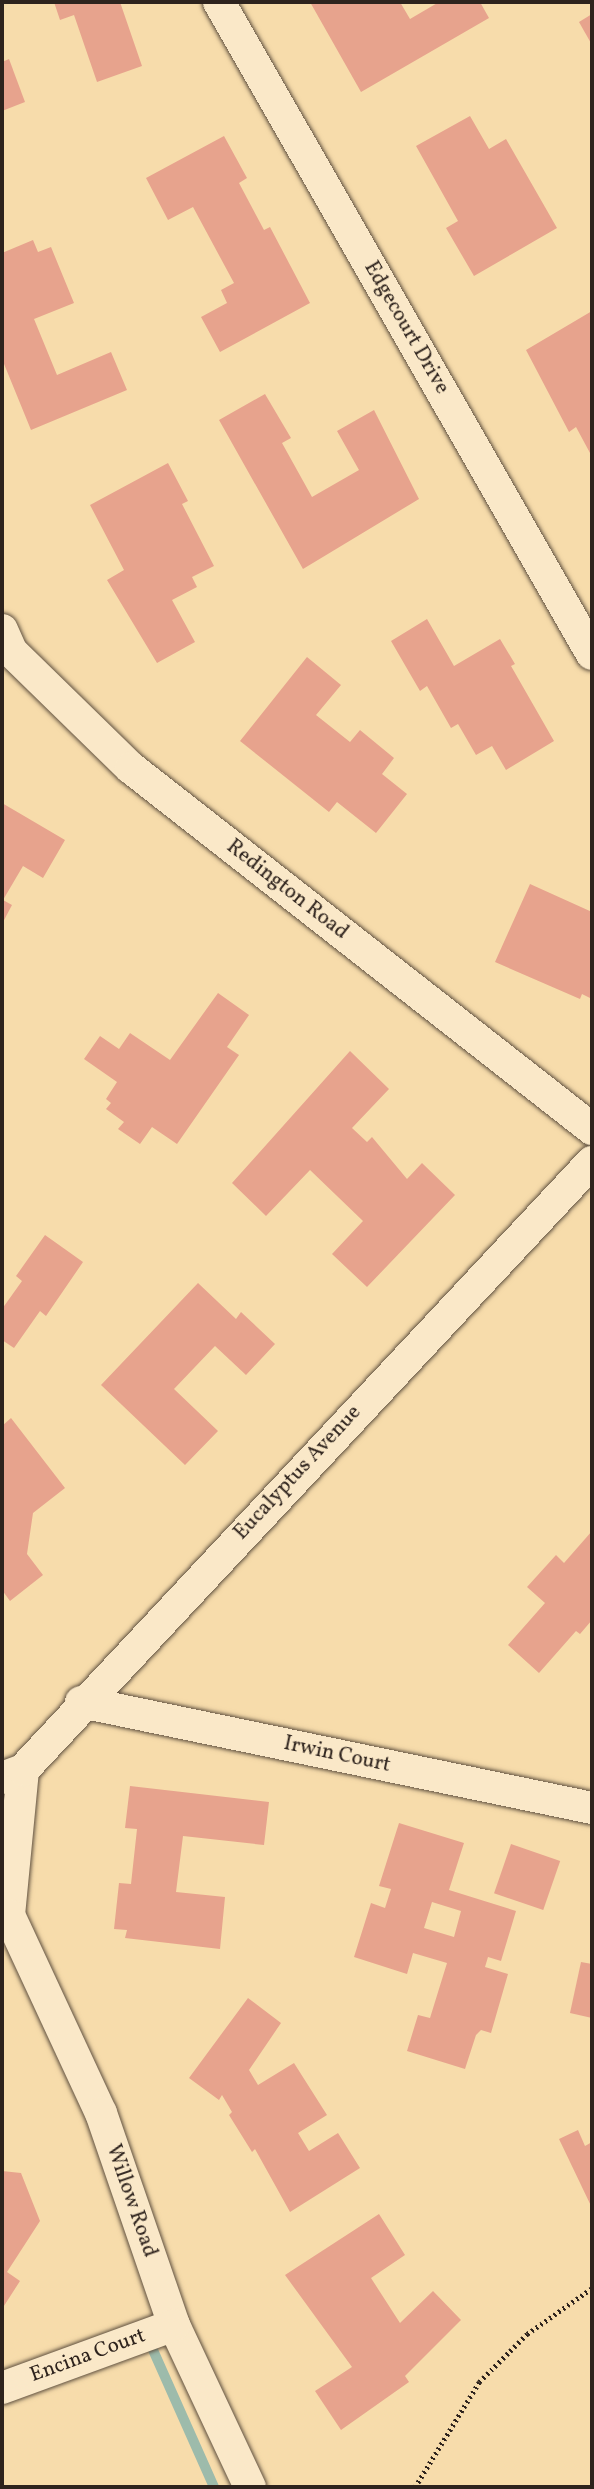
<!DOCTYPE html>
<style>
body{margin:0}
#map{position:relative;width:594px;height:2489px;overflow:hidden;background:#f7dcab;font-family:Vollkorn,serif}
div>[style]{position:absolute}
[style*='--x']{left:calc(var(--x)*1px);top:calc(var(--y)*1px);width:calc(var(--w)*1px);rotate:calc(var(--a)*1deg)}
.stream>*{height:10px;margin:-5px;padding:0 5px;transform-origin:5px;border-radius:5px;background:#9dbbab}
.building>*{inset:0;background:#e7a38d;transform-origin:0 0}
.path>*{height:4.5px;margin-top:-2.25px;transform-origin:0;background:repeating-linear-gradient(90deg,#2e231d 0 2px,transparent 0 5.5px)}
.roads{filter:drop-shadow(0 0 2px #605140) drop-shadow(0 0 2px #605140)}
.minor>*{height:32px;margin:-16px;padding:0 16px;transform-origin:16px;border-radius:16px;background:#fae8c8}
span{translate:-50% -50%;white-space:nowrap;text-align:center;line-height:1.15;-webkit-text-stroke:5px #fae8c8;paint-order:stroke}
.street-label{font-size:21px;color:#2e231d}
.frame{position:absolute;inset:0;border:4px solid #2e231d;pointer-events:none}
</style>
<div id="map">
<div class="stream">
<i style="--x:153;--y:2350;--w:150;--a:66"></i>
</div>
<div class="building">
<i style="clip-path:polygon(54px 2px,120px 2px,142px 66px,97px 82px,74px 15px,60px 20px)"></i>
<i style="clip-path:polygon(310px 2px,400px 2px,410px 19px,439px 2px,480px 2px,489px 18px,361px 92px)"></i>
<i style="clip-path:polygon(592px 14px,592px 45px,579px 22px)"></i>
<i style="clip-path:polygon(9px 59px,25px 102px,2px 111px,2px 62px)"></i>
<i style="clip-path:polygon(470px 116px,489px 149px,506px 139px,557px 228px,474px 276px,446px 228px,458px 221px,416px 146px)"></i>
<i style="clip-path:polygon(224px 136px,247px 178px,239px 183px,264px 230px,270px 227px,310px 303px,220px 352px,201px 317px,227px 303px,221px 290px,234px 283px,193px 207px,168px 220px,146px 178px)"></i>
<i style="clip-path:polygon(33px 240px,38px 252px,51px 247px,74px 303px,34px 319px,57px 375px,111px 352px,127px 390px,31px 430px,2px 359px,2px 253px)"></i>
<i style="clip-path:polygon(592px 311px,592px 452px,590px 453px,576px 427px,569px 432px,526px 350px)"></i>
<i style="clip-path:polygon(265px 394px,291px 438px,282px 443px,312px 497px,359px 470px,337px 431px,374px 410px,419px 499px,303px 569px,219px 420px)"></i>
<i style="clip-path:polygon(168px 463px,188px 501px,182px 504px,214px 566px,192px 577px,197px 587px,172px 600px,195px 642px,157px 663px,107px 580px,124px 570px,90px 505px)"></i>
<i style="clip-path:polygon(427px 619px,454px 666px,500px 639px,515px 664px,511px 666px,554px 741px,506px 770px,492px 746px,476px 755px,458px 724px,451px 728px,427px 686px,420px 691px,391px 641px)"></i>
<i style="clip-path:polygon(307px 657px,341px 685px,316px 715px,350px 742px,360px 730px,394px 758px,382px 774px,407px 794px,376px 833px,337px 802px,329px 812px,240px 741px)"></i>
<i style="clip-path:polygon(2px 803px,65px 840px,43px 878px,23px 866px,3px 900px,12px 905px,2px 924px)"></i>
<i style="clip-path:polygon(530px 884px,592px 912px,592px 999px,582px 994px,580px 999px,495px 962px)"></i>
<i style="clip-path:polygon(218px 993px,249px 1015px,227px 1047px,239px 1055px,177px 1144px,152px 1127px,140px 1144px,118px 1129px,124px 1122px,106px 1109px,111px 1103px,106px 1099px,117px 1082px,84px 1059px,100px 1036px,119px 1049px,130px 1033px,170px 1060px)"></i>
<i style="clip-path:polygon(350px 1051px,389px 1089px,352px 1128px,367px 1142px,372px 1137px,407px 1179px,422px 1163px,455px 1195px,367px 1287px,332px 1254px,363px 1221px,310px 1170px,266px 1216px,232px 1183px)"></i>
<i style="clip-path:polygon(45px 1235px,83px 1262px,46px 1316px,40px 1311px,14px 1348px,2px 1340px,2px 1309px,22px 1281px,16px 1276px)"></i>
<i style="clip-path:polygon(198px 1283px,236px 1319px,241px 1312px,275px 1344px,246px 1375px,215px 1346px,174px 1389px,218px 1431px,185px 1465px,101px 1385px)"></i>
<i style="clip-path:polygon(11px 1418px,65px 1488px,33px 1513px,27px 1554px,43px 1575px,10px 1601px,2px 1590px,2px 1426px)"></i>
<i style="clip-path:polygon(592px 1531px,592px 1620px,580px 1634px,576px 1631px,539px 1673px,508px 1645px,545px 1603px,527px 1587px,556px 1555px,564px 1563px)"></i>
<i style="clip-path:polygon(130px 1786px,269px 1802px,264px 1845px,183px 1836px,176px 1892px,225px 1897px,220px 1949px,125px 1938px,127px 1930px,114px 1929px,119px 1883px,131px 1884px,137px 1829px,125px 1828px)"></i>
<i style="clip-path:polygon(evenodd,399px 1823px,464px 1843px,449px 1890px,516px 1911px,501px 1961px,488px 1957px,485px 1967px,508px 1974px,491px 2033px,481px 2030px,476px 2035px,465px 2069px,407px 2051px,418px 2015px,430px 2018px,447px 1963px,413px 1953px,407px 1974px,354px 1957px,371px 1903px,385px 1908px,391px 1889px,379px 1886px,399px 1823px,432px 1902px,461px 1911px,454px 1937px,424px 1928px,432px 1902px)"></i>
<i style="left:511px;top:1844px;width:52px;height:52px;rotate:19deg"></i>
<i style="clip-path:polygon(581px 1962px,592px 1964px,592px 2018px,570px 2013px)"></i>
<i style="clip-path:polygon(248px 1998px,281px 2023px,249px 2070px,258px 2085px,294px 2063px,327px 2115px,298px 2133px,309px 2151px,338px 2133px,360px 2168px,290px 2212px,255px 2149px,252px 2152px,229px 2115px,232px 2112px,222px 2095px,219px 2100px,189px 2078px)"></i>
<i style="clip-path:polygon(578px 2130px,585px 2146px,592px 2142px,592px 2208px,559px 2139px)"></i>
<i style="clip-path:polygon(2px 2171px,21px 2173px,40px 2221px,7px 2272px,20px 2281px,2px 2309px)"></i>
<i style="clip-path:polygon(379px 2214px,405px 2255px,371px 2278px,400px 2323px,433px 2291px,461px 2320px,405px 2376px,409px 2382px,341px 2430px,315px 2391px,352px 2367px,285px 2275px)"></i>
</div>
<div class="path">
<i style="--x:415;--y:2487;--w:123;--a:-58.6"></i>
<i style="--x:479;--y:2382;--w:68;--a:-45"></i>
<i style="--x:527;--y:2334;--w:80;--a:-35.3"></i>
</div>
<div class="roads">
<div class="minor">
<i style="--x:219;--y:2;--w:751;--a:60.23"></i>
<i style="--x:2;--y:630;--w:24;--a:66"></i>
<i style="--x:12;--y:652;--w:166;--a:44.3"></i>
<i style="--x:131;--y:768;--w:586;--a:38.06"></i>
<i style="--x:81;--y:1702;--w:522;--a:11.72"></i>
<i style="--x:23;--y:1770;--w:146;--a:95.5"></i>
<i style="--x:9;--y:1915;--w:218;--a:65.1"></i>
<i style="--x:101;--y:2113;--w:224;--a:71"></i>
<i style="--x:174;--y:2325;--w:179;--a:64.9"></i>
<i style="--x:2;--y:1778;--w:22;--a:-21"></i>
<i style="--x:23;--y:1770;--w:833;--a:-46.9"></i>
<i style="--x:2;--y:2388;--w:183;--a:-20.1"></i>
</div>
</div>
<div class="street-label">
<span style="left:406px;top:328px;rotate:60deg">Edgecourt Drive</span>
<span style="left:287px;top:890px;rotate:38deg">Redington Road</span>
<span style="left:298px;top:1473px;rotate:-47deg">Eucalyptus Avenue</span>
<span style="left:337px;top:1755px;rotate:12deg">Irwin Court</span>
<span style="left:131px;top:2201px;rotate:71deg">Willow Road</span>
<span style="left:88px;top:2356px;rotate:-20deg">Encina Court</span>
</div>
<div class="frame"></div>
</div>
